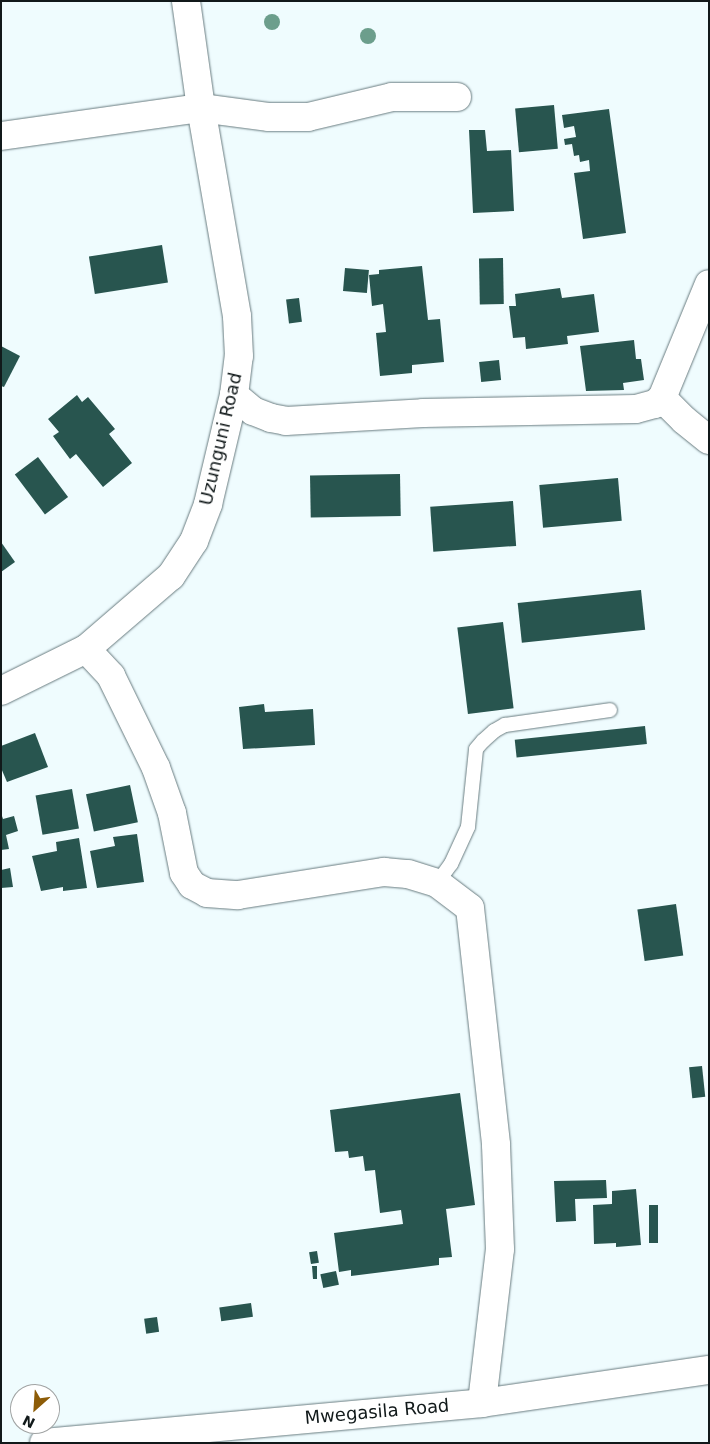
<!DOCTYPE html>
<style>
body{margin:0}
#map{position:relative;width:710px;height:1444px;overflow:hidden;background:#effcfe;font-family:"DejaVu Sans",sans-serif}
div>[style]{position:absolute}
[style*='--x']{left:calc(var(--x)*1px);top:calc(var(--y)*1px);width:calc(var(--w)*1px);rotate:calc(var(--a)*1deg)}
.building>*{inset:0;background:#28554f;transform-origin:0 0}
.roads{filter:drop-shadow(0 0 1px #697c80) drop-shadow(0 0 1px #697c80)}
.lane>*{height:14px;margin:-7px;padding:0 7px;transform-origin:7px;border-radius:7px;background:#fff}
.street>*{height:28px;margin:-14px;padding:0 14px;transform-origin:14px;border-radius:14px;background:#fff}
.secondary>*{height:28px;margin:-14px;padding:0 14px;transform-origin:14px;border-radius:14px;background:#fff}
.trees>*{width:16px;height:16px;margin:-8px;border-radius:50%;background:#6c9e8c}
span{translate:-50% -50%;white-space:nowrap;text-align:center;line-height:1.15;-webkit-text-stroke:5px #fff;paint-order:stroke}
.street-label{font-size:18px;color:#11191a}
.frame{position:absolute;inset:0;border:2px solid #11191a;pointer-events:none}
.north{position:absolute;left:10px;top:1384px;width:50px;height:50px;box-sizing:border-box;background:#fff;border:1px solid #a0a3a3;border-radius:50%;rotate:206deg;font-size:14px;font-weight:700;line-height:20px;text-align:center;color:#11191a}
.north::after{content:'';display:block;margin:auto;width:18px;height:22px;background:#8d5c07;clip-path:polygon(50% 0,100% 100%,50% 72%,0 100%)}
</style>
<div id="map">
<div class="building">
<i style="left:554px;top:105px;width:44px;height:39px;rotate:85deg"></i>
<i style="clip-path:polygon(609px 109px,626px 233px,583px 239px,574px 173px,590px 171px,589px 160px,580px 162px,579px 155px,574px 156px,572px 144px,565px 145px,564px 139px,576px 137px,574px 126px,564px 128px,562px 115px)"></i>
<i style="clip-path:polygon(469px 130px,485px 130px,487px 151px,511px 150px,514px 211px,473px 213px)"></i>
<i style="left:162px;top:245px;width:38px;height:74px;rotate:81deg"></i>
<i style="left:503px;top:258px;width:46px;height:24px;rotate:89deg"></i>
<i style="clip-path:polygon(422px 266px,428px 320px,440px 319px,444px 362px,412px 365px,412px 373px,380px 376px,376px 333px,386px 332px,383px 304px,372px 306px,369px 275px,379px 274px,379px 270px)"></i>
<i style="left:345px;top:268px;width:24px;height:23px;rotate:5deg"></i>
<i style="clip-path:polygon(560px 288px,562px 298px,594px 294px,599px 332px,567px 336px,568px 344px,526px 349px,525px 337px,513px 338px,509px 306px,516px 306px,515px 294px)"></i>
<i style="left:299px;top:298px;width:24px;height:13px;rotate:83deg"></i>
<i style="clip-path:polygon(634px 340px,636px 359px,641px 359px,644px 380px,623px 383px,624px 390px,586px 391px,580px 346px)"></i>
<i style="clip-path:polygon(1px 346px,20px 356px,4px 387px,1px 386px)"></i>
<i style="left:499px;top:360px;width:20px;height:20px;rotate:84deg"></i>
<i style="clip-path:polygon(77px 395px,82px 402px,88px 397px,115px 429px,109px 434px,132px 463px,103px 487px,76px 454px,70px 459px,53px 436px,59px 432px,48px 419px)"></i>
<i style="left:38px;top:457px;width:50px;height:29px;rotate:53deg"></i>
<i style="left:400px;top:474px;width:42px;height:90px;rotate:89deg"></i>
<i style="left:618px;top:478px;width:43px;height:79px;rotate:85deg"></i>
<i style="left:513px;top:501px;width:45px;height:83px;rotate:86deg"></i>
<i style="clip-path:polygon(1px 542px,15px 562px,1px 572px)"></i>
<i style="left:641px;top:590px;width:40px;height:124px;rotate:84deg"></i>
<i style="left:503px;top:622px;width:87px;height:46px;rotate:83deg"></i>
<i style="clip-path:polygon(264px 704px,265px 712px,313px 709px,315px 745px,243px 749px,239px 707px)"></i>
<i style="left:645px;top:726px;width:18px;height:131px;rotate:84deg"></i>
<i style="clip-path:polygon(35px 733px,48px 767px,7px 782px,1px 768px,1px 746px)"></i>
<i style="left:130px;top:785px;width:38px;height:45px;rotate:78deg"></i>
<i style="left:72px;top:789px;width:40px;height:37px;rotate:80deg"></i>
<i style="clip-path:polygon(1px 813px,3px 819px,14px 816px,18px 831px,6px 835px,9px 849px,1px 850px)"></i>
<i style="clip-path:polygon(137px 834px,144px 882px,97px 888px,90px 851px,115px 846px,113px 837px)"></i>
<i style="clip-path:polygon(79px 838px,87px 888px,63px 891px,63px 887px,41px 891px,32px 856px,57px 851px,56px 842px)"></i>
<i style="clip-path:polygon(10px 868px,13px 887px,1px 888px,1px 870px)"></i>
<i style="left:676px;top:904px;width:52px;height:39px;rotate:82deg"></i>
<i style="left:702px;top:1066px;width:31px;height:13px;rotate:84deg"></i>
<i style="clip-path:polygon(460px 1093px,475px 1205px,446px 1209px,452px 1257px,439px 1258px,439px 1265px,351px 1276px,351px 1270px,339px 1272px,334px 1233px,403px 1224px,401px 1210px,380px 1213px,375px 1170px,365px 1171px,363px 1156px,349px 1158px,348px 1151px,335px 1152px,330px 1110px)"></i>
<i style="clip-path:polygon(606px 1180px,607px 1198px,575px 1199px,576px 1221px,556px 1222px,554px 1181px)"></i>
<i style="clip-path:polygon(636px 1189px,641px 1245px,616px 1247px,616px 1243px,594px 1244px,593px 1205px,612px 1204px,612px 1191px)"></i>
<i style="left:649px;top:1205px;width:9px;height:38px"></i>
<i style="left:317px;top:1251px;width:12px;height:8px;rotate:81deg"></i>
<i style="clip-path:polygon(312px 1266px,317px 1266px,317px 1279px,313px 1279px)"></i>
<i style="left:336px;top:1271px;width:14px;height:16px;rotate:78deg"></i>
<i style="left:251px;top:1303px;width:14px;height:32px;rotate:82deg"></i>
<i style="left:157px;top:1317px;width:15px;height:13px;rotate:82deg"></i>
</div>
<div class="roads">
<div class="lane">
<i style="--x:437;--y:883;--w:24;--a:-54"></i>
<i style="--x:451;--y:864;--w:41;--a:-65.3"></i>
<i style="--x:468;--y:827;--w:78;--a:-84.1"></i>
<i style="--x:476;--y:749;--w:11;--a:-49"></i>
<i style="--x:483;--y:741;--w:15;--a:-42"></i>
<i style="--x:494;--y:731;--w:13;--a:-29"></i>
<i style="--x:505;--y:725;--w:106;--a:-8.1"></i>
</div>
<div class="street">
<i style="--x:1;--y:136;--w:202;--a:-8"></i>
<i style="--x:201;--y:108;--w:69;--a:7.5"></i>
<i style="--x:269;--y:117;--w:39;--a:0"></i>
<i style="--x:308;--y:117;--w:86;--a:-13.4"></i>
<i style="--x:392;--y:97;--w:65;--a:0"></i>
<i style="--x:234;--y:395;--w:25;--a:40"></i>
<i style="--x:253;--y:411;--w:19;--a:21"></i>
<i style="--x:271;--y:418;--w:15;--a:11"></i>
<i style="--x:286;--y:421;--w:137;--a:-3.3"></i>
<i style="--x:423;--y:413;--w:213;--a:-1.1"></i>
<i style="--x:636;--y:409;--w:20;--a:-15"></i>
<i style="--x:655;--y:404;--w:9;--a:-41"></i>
<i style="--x:662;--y:398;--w:123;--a:-67.6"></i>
<i style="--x:662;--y:398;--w:31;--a:45"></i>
<i style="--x:684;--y:420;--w:32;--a:39"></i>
<i style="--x:86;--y:649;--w:37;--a:47"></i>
<i style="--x:111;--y:676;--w:102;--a:63.9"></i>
<i style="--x:156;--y:768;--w:48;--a:70.4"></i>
<i style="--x:172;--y:813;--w:61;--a:78.7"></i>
<i style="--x:184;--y:873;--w:14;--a:56"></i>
<i style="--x:192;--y:885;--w:17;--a:28"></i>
<i style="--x:207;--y:893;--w:31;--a:4"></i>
<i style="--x:238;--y:895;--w:148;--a:-9"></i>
<i style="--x:384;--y:872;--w:24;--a:5"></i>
<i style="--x:408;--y:874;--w:30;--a:17"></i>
<i style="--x:437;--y:883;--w:41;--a:37.1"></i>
<i style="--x:470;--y:908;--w:238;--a:83.7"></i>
<i style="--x:496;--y:1145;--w:104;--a:87.8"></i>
<i style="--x:500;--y:1249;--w:155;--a:96.7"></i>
<i style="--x:1;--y:691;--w:95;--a:-26.3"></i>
<i style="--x:86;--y:649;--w:112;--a:-40.7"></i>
<i style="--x:171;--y:576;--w:42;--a:-56.7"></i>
<i style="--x:194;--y:541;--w:40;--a:-69"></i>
<i style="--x:208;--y:504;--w:112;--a:-76.6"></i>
<i style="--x:234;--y:395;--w:39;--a:-83"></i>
<i style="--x:239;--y:356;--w:40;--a:-92.9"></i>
<i style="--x:237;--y:316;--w:211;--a:-99.8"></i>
<i style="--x:201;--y:108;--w:108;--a:-98"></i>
</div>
<div class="secondary">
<i style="--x:44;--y:1443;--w:440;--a:-5.2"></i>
<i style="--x:482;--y:1403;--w:229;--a:-8.3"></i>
</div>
</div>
<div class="trees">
<i style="left:272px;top:22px"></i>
<i style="left:368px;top:36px"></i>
</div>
<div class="street-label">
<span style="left:221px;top:439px;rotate:-77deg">Uzunguni Road</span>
<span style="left:377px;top:1412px;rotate:-5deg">Mwegasila Road</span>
</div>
<div class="frame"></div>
<div class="north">N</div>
</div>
